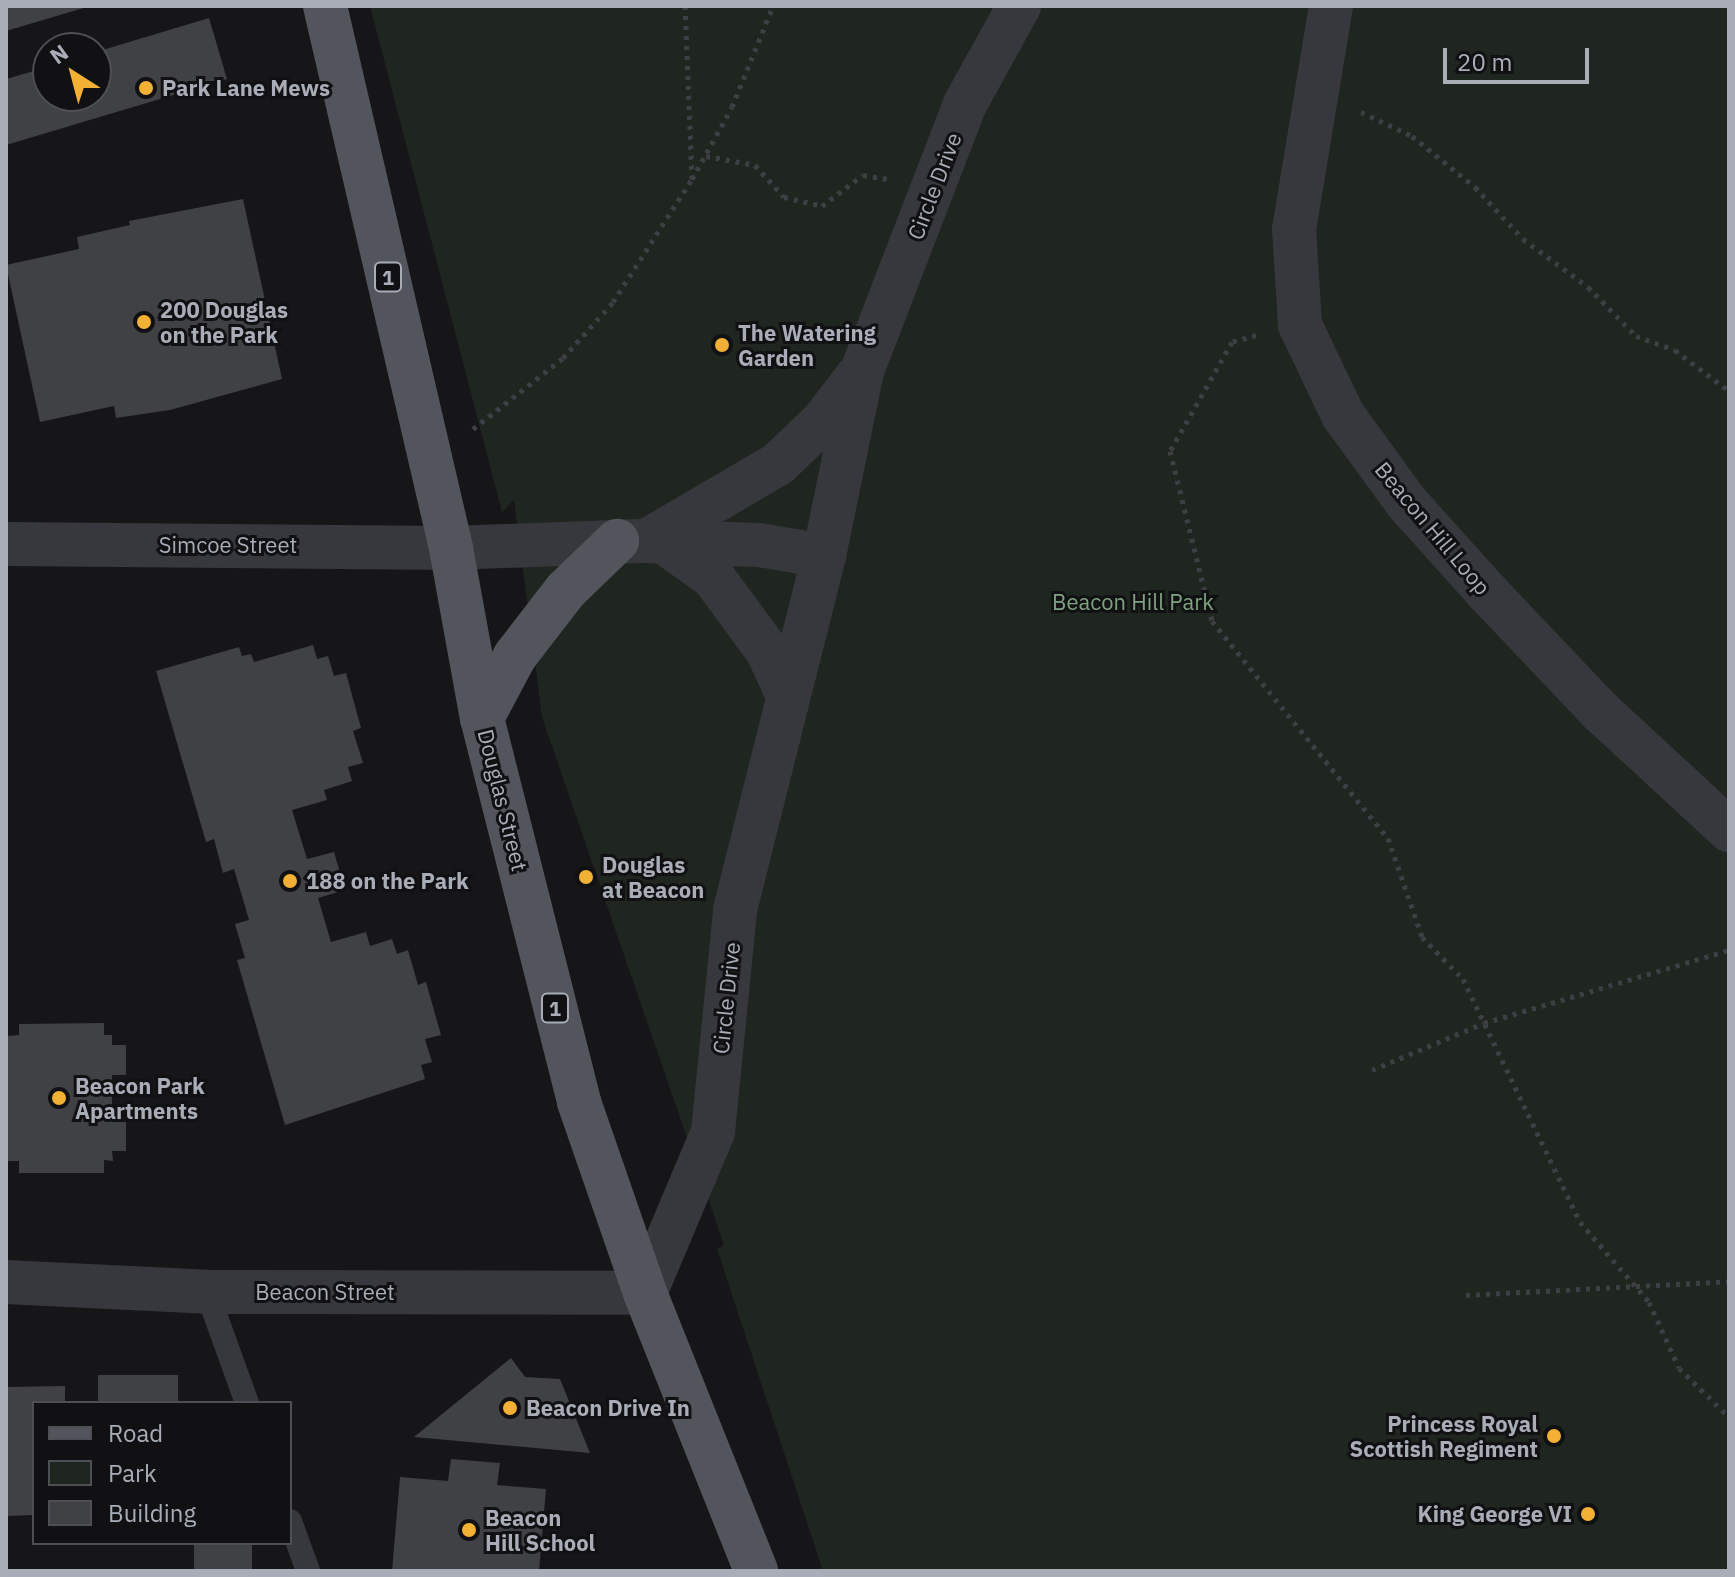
<!DOCTYPE html>
<style>
body{margin:0}
#map{position:relative;width:1735px;height:1577px;overflow:hidden;background:#161618;font-family:"IBM Plex Sans",sans-serif}
div>[style]{position:absolute}
[style*='--x']{left:calc(var(--x)*1px);top:calc(var(--y)*1px);width:calc(var(--w)*1px);rotate:calc(var(--a)*1deg)}
.green>*{inset:0;background:#1e261f}
.building>*{inset:0;background:#404145;transform-origin:0 0}
.path>*{height:5px;margin-top:-2.5px;transform-origin:0;background:repeating-linear-gradient(90deg,#3d3f44 0 4px,transparent 0 10px)}
.service>*{height:24px;margin:-12px;padding:0 12px;transform-origin:12px;border-radius:12px;background:#37383d}
.minor>*{height:44px;margin:-22px;padding:0 22px;transform-origin:22px;border-radius:22px;background:#37383d}
.primary>*{height:44px;margin:-22px;padding:0 22px;transform-origin:22px;border-radius:22px;background:#53555c}
.dots>*{width:22px;height:22px;translate:-50% -50%;box-sizing:border-box;border:4px solid #111113;border-radius:50%}
span{translate:-50% -50%;white-space:nowrap;text-align:center;line-height:1.15;-webkit-text-stroke:6px #111113;paint-order:stroke}
.shield-label span{padding:2px 6px;background:#111113;border:2px solid;border-radius:6px;-webkit-text-stroke-width:0}
.shield-label{font-size:20px;color:#a8adb8;font-weight:700}
.poi-label{font-size:22px;color:#a8adb8;font-weight:700}
.left{translate:0 -50%;text-align:left}
.right{translate:-100% -50%;text-align:right}
.street-label{font-size:22px;color:#a8adb8}
.park-label{font-size:22px;color:#7fa381}
.frame{position:absolute;inset:0;border:8px solid #a8adb8;pointer-events:none}
.legend{position:absolute;left:32px;top:1401px;width:260px;height:144px;box-sizing:border-box;background:#111113;border:2px solid #4d4f55;margin:0;padding:10px 14px;list-style:none;font-size:24px;color:#a8adb8}
.legend li{display:flex;align-items:center;gap:16px;height:40px}
.legend b{width:40px;border:2px solid #4d4f55}
.north{position:absolute;left:32px;top:32px;width:80px;height:80px;box-sizing:border-box;background:#111113;border:2px solid #4d4f55;border-radius:50%;rotate:324deg;font-size:22px;font-weight:700;line-height:32px;text-align:center;color:#a8adb8}
.north::after{content:'';display:block;margin:auto;width:28px;height:36px;background:#f2b134;clip-path:polygon(50% 0,100% 100%,50% 72%,0 100%)}
.scale{position:absolute;left:1443px;top:48px;width:146px;height:36px;box-sizing:border-box;border:4px solid #a8adb8;border-top:0;padding-left:10px;font-size:24px;line-height:28px;white-space:nowrap;color:#a8adb8;-webkit-text-stroke:6px #111113;paint-order:stroke}
</style>
<div id="map">
<div class="green">
<i style="clip-path:polygon(370px 6px,1729px 6px,1729px 1571px,823px 1571px,717px 1249px,724px 1245px,542px 717px,514px 500px,502px 512px)"></i>
</div>
<div class="building">
<i style="clip-path:polygon(6px 6px,87px 6px,87px 7px,6px 31px)"></i>
<i style="clip-path:polygon(209px 18px,227px 79px,6px 145px,6px 79px,48px 67px,48px 96px,96px 96px,96px 52px)"></i>
<i style="clip-path:polygon(243px 199px,282px 379px,170px 410px,116px 418px,114px 406px,40px 422px,6px 265px,79px 249px,77px 237px,130px 225px,129px 221px)"></i>
<i style="clip-path:polygon(313px 645px,317px 659px,328px 656px,334px 676px,346px 673px,361px 728px,353px 731px,363px 763px,348px 767px,352px 781px,324px 790px,327px 800px,292px 810px,307px 859px,334px 852px,345px 890px,318px 898px,331px 942px,366px 932px,370px 946px,392px 939px,397px 954px,408px 950px,418px 985px,426px 982px,441px 1035px,425px 1039px,432px 1062px,421px 1065px,425px 1079px,285px 1125px,237px 960px,245px 958px,235px 924px,249px 920px,234px 869px,223px 873px,214px 839px,206px 842px,156px 671px,239px 647px,242px 656px,251px 654px,254px 662px)"></i>
<i style="clip-path:polygon(104px 1023px,104px 1035px,112px 1035px,112px 1045px,126px 1045px,126px 1075px,112px 1075px,112px 1122px,126px 1122px,126px 1151px,112px 1151px,113px 1161px,104px 1160px,104px 1173px,19px 1173px,19px 1161px,6px 1161px,6px 1036px,19px 1035px,19px 1024px)"></i>
<i style="clip-path:polygon(511px 1358px,525px 1377px,560px 1379px,590px 1453px,414px 1437px)"></i>
<i style="left:98px;top:1375px;width:80px;height:28px"></i>
<i style="clip-path:polygon(65px 1386px,65px 1403px,34px 1403px,34px 1515px,6px 1516px,6px 1387px)"></i>
<i style="clip-path:polygon(451px 1459px,500px 1463px,497px 1485px,546px 1489px,539px 1571px,392px 1571px,400px 1477px,448px 1481px)"></i>
<i style="left:194px;top:1543px;width:58px;height:28px"></i>
</div>
<div class="path">
<i style="--x:1361;--y:112;--w:56;--a:25.2"></i>
<i style="--x:1412;--y:136;--w:81;--a:39"></i>
<i style="--x:1475;--y:187;--w:71;--a:47.3"></i>
<i style="--x:1523;--y:239;--w:81;--a:36.4"></i>
<i style="--x:1588;--y:287;--w:69;--a:45.6"></i>
<i style="--x:1636;--y:336;--w:41;--a:19.7"></i>
<i style="--x:1675;--y:350;--w:68;--a:37.2"></i>
<i style="--x:706;--y:156;--w:50;--a:10.4"></i>
<i style="--x:755;--y:165;--w:43;--a:47.8"></i>
<i style="--x:784;--y:197;--w:39;--a:13"></i>
<i style="--x:822;--y:206;--w:51;--a:-37.1"></i>
<i style="--x:863;--y:175;--w:24;--a:9"></i>
<i style="--x:692;--y:179;--w:82;--a:-60.9"></i>
<i style="--x:732;--y:107;--w:109;--a:-67.9"></i>
<i style="--x:1256;--y:335;--w:25;--a:164"></i>
<i style="--x:1232;--y:342;--w:125;--a:119.6"></i>
<i style="--x:1170;--y:451;--w:175;--a:76.1"></i>
<i style="--x:1212;--y:621;--w:279;--a:51"></i>
<i style="--x:1388;--y:838;--w:105;--a:71"></i>
<i style="--x:1422;--y:937;--w:59;--a:45.7"></i>
<i style="--x:1463;--y:979;--w:270;--a:64.3"></i>
<i style="--x:1580;--y:1222;--w:106;--a:49.2"></i>
<i style="--x:1649;--y:1302;--w:72;--a:65.6"></i>
<i style="--x:1679;--y:1368;--w:70;--a:44.4"></i>
<i style="--x:473;--y:429;--w:115;--a:-38.3"></i>
<i style="--x:563;--y:358;--w:75;--a:-48.2"></i>
<i style="--x:613;--y:302;--w:146;--a:-57.3"></i>
<i style="--x:692;--y:179;--w:173;--a:-92.3"></i>
<i style="--x:1372;--y:1070;--w:121;--a:-22.8"></i>
<i style="--x:1484;--y:1023;--w:256;--a:-16.6"></i>
<i style="--x:1466;--y:1295;--w:263;--a:-3"></i>
</div>
<div class="service">
<i style="--x:207;--y:1292;--w:118;--a:70.2"></i>
<i style="--x:290;--y:1521;--w:53;--a:70.2"></i>
</div>
<div class="minor">
<i style="--x:1331;--y:6;--w:226;--a:99.4"></i>
<i style="--x:1294;--y:229;--w:96;--a:86.4"></i>
<i style="--x:1300;--y:325;--w:100;--a:64.5"></i>
<i style="--x:1343;--y:415;--w:109;--a:54"></i>
<i style="--x:1407;--y:503;--w:121;--a:48"></i>
<i style="--x:1488;--y:593;--w:163;--a:46.5"></i>
<i style="--x:1600;--y:711;--w:176;--a:42.7"></i>
<i style="--x:648;--y:540;--w:151;--a:-30.3"></i>
<i style="--x:778;--y:464;--w:62;--a:-43.7"></i>
<i style="--x:823;--y:421;--w:54;--a:-52.5"></i>
<i style="--x:664;--y:542;--w:60;--a:35.5"></i>
<i style="--x:713;--y:577;--w:93;--a:53.7"></i>
<i style="--x:768;--y:652;--w:48;--a:65.6"></i>
<i style="--x:6;--y:544;--w:445;--a:0.5"></i>
<i style="--x:451;--y:548;--w:195;--a:-2.1"></i>
<i style="--x:646;--y:541;--w:113;--a:2"></i>
<i style="--x:759;--y:545;--w:66;--a:9.6"></i>
<i style="--x:6;--y:1282;--w:201;--a:2.8"></i>
<i style="--x:207;--y:1292;--w:438;--a:0.1"></i>
<i style="--x:645;--y:1293;--w:175;--a:-67.1"></i>
<i style="--x:713;--y:1132;--w:223;--a:-84.3"></i>
<i style="--x:735;--y:910;--w:365;--a:-75.9"></i>
<i style="--x:824;--y:556;--w:189;--a:-78.4"></i>
<i style="--x:862;--y:371;--w:286;--a:-68.9"></i>
<i style="--x:965;--y:104;--w:112;--a:-61.1"></i>
</div>
<div class="primary">
<i style="--x:325;--y:6;--w:556;--a:76.91"></i>
<i style="--x:451;--y:548;--w:173;--a:79.7"></i>
<i style="--x:482;--y:718;--w:396;--a:75.8"></i>
<i style="--x:579;--y:1102;--w:202;--a:70.9"></i>
<i style="--x:645;--y:1293;--w:299;--a:68.2"></i>
<i style="--x:482;--y:718;--w:70;--a:-62"></i>
<i style="--x:515;--y:656;--w:83;--a:-52.3"></i>
<i style="--x:566;--y:590;--w:71;--a:-43.9"></i>
</div>
<div class="dots">
<i style="left:146px;top:88px;background:#f2b134"></i>
<i style="left:144px;top:322px;background:#f2b134"></i>
<i style="left:722px;top:345px;background:#f2b134"></i>
<i style="left:586px;top:877px;background:#f2b134"></i>
<i style="left:290px;top:881px;background:#f2b134"></i>
<i style="left:59px;top:1098px;background:#f2b134"></i>
<i style="left:510px;top:1408px;background:#f2b134"></i>
<i style="left:1554px;top:1436px;background:#f2b134"></i>
<i style="left:1588px;top:1514px;background:#f2b134"></i>
<i style="left:469px;top:1530px;background:#f2b134"></i>
</div>
<div class="shield-label">
<span style="left:388px;top:277px">1</span>
<span style="left:555px;top:1008px">1</span>
</div>
<div class="poi-label">
<span class="left" style="left:162px;top:88px">Park Lane Mews</span>
<span class="left" style="left:160px;top:322px">200 Douglas<br>on the Park</span>
<span class="left" style="left:738px;top:345px">The Watering<br>Garden</span>
<span class="left" style="left:602px;top:877px">Douglas<br>at Beacon</span>
<span class="left" style="left:306px;top:881px">188 on the Park</span>
<span class="left" style="left:75px;top:1098px">Beacon Park<br>Apartments</span>
<span class="left" style="left:526px;top:1408px">Beacon Drive In</span>
<span class="right" style="left:1538px;top:1436px">Princess Royal<br>Scottish Regiment</span>
<span class="right" style="left:1572px;top:1514px">King George VI</span>
<span class="left" style="left:485px;top:1530px">Beacon<br>Hill School</span>
</div>
<div class="street-label">
<span style="left:934px;top:186px;rotate:-69deg">Circle Drive</span>
<span style="left:1433px;top:528px;rotate:50deg">Beacon Hill Loop</span>
<span style="left:228px;top:545px">Simcoe Street</span>
<span style="left:503px;top:800px;rotate:76deg">Douglas Street</span>
<span style="left:726px;top:998px;rotate:-84deg">Circle Drive</span>
<span style="left:325px;top:1292px">Beacon Street</span>
</div>
<div class="park-label">
<span style="left:1133px;top:602px">Beacon Hill Park</span>
</div>
<div class="frame"></div>
<ul class="legend">
<li><b style="height:10px;background:#53555c"></b>Road</li>
<li><b style="height:22px;background:#1e261f"></b>Park</li>
<li><b style="height:22px;background:#404145"></b>Building</li>
</ul>
<div class="north">N</div>
<div class="scale">20 m</div>
</div>
